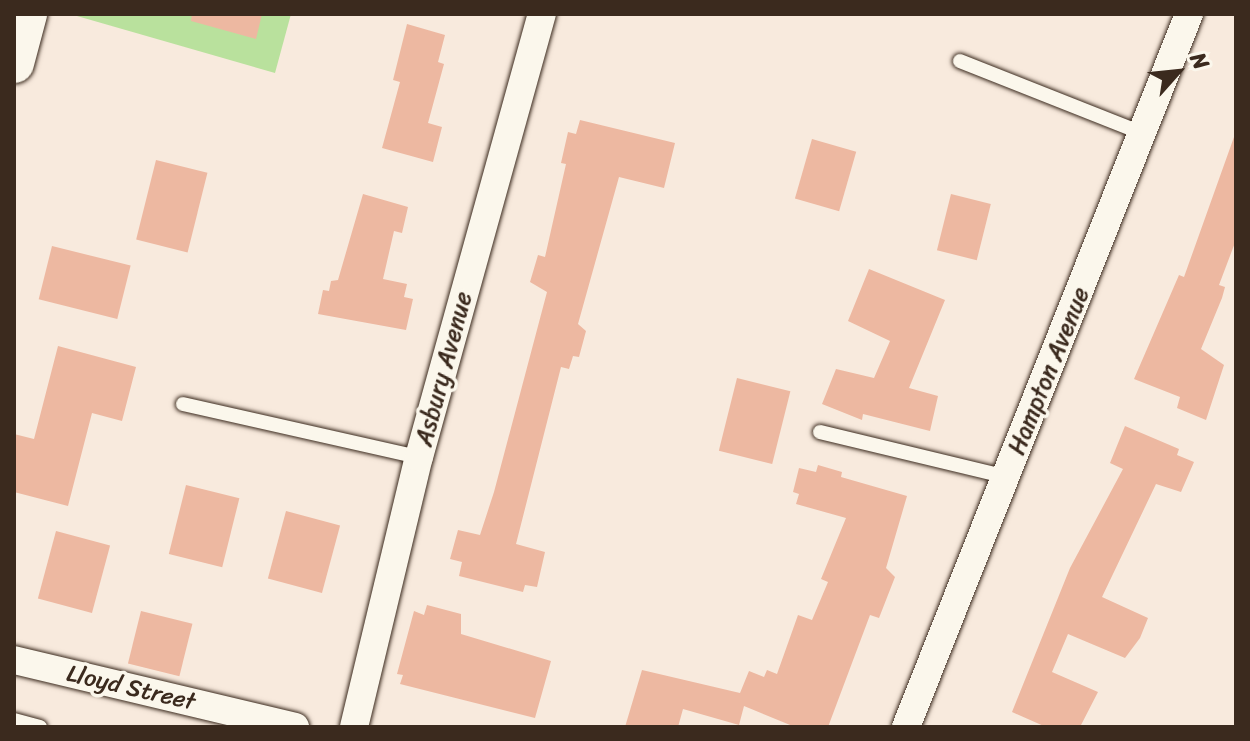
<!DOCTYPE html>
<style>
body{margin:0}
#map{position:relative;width:1250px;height:741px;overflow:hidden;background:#f8eadd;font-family:Sriracha,sans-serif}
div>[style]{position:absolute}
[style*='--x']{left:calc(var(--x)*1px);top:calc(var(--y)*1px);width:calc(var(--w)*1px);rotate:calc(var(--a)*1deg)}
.green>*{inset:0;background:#b9e19d}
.building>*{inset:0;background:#edb8a1;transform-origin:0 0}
.roads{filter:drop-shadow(0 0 2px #3b2a1e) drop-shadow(0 0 2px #3b2a1e)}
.lane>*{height:14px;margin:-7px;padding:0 7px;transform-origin:7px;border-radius:7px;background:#fbf7ec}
.street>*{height:28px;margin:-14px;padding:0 14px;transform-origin:14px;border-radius:14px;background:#fbf7ec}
.secondary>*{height:40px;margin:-20px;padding:0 20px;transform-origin:20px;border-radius:20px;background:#fbf7ec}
span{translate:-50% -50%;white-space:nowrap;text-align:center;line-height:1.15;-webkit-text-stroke:7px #fbf7ec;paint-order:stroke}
.street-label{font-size:24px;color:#3b2a1e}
.frame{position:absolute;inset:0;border:16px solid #3b2a1e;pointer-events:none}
.north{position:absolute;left:1138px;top:32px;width:80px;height:80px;-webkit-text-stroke:6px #fbf7ec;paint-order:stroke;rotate:63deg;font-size:22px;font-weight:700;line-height:32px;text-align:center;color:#3b2a1e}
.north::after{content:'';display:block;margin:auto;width:28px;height:36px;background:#3b2a1e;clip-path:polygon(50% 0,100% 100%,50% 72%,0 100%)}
</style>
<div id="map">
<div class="green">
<i style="clip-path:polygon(70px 14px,291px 14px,275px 73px)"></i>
</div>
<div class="building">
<i style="clip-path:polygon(192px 14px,262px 14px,256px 39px,191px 21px)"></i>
<i style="clip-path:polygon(407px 24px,445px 35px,438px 62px,444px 64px,428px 123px,442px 127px,433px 162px,382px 148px,400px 82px,393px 80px)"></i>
<i style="clip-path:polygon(580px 120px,675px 143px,664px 188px,619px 177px,578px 324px,586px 331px,579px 357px,573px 356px,569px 369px,561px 367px,516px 544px,545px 552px,537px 587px,525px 585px,523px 592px,459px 576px,462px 562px,450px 559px,458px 530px,480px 535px,494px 492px,547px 292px,530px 282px,538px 255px,545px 257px,566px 164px,561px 163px,568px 132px,576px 134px)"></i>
<i style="clip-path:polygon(1234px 137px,1236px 240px,1219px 285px,1225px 287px,1222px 298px,1201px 349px,1224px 365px,1206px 420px,1177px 408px,1180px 397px,1134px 379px,1179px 275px,1184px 277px)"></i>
<i style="left:812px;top:139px;width:46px;height:62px;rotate:16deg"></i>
<i style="left:156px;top:160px;width:53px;height:82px;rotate:14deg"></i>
<i style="clip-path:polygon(363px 194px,408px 207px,402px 233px,394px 231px,383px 279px,407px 284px,404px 297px,413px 299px,406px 330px,318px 314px,323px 290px,329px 291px,331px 281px,338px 280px)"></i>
<i style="left:951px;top:194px;width:41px;height:58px;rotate:14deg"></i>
<i style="left:52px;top:246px;width:81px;height:55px;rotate:14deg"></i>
<i style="clip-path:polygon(869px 269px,945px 300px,909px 388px,938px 396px,930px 431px,863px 414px,862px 420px,822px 404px,836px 369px,874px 378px,890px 341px,848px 321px)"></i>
<i style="clip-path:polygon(58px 346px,136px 367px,122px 421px,92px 413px,68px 506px,14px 492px,14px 434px,34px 439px)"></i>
<i style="left:737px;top:378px;width:55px;height:75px;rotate:14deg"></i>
<i style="clip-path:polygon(1125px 426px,1179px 449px,1177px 455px,1194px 462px,1181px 492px,1156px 484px,1102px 597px,1148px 618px,1140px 638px,1125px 658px,1068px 634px,1052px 672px,1098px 692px,1080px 727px,1046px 727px,1012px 712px,1070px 568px,1123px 469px,1110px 463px)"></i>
<i style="clip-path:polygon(818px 465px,842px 472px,841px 477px,907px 496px,886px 568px,895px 577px,879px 618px,870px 615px,828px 727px,795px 727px,744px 706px,739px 725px,683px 709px,678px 727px,625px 727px,642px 670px,740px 693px,749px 671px,764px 677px,767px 670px,777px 674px,798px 615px,812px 620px,828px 582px,821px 579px,846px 518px,796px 504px,799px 494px,793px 492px,799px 468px,816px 472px)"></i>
<i style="left:186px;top:485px;width:55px;height:71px;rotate:14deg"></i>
<i style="left:286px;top:511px;width:56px;height:70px;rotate:15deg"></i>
<i style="left:56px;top:531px;width:56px;height:70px;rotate:15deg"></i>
<i style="clip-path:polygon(427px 605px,461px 614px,461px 634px,551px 661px,535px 718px,400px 684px,403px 675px,397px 674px,414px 611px,424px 615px)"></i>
<i style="left:141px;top:611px;width:53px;height:54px;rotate:14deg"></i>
</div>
<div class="roads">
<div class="lane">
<i style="--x:960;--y:61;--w:196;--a:21.6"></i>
<i style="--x:183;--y:404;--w:242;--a:12.7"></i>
<i style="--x:820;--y:432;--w:192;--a:13.5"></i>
<i style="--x:14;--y:720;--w:27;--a:15"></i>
</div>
<div class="street">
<i style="--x:14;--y:660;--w:289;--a:13.4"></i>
<i style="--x:354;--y:727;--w:278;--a:-76.5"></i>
<i style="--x:419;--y:457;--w:460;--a:-74.5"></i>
<i style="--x:906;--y:727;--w:767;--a:-68.35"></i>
</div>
<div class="secondary">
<i style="--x:14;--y:63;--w:51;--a:-75.1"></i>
</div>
</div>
<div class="street-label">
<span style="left:444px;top:369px;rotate:-75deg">Asbury Avenue</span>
<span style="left:1049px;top:371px;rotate:-68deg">Hampton Avenue</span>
<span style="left:131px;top:688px;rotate:13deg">Lloyd Street</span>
</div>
<div class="frame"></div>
<div class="north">N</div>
</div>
